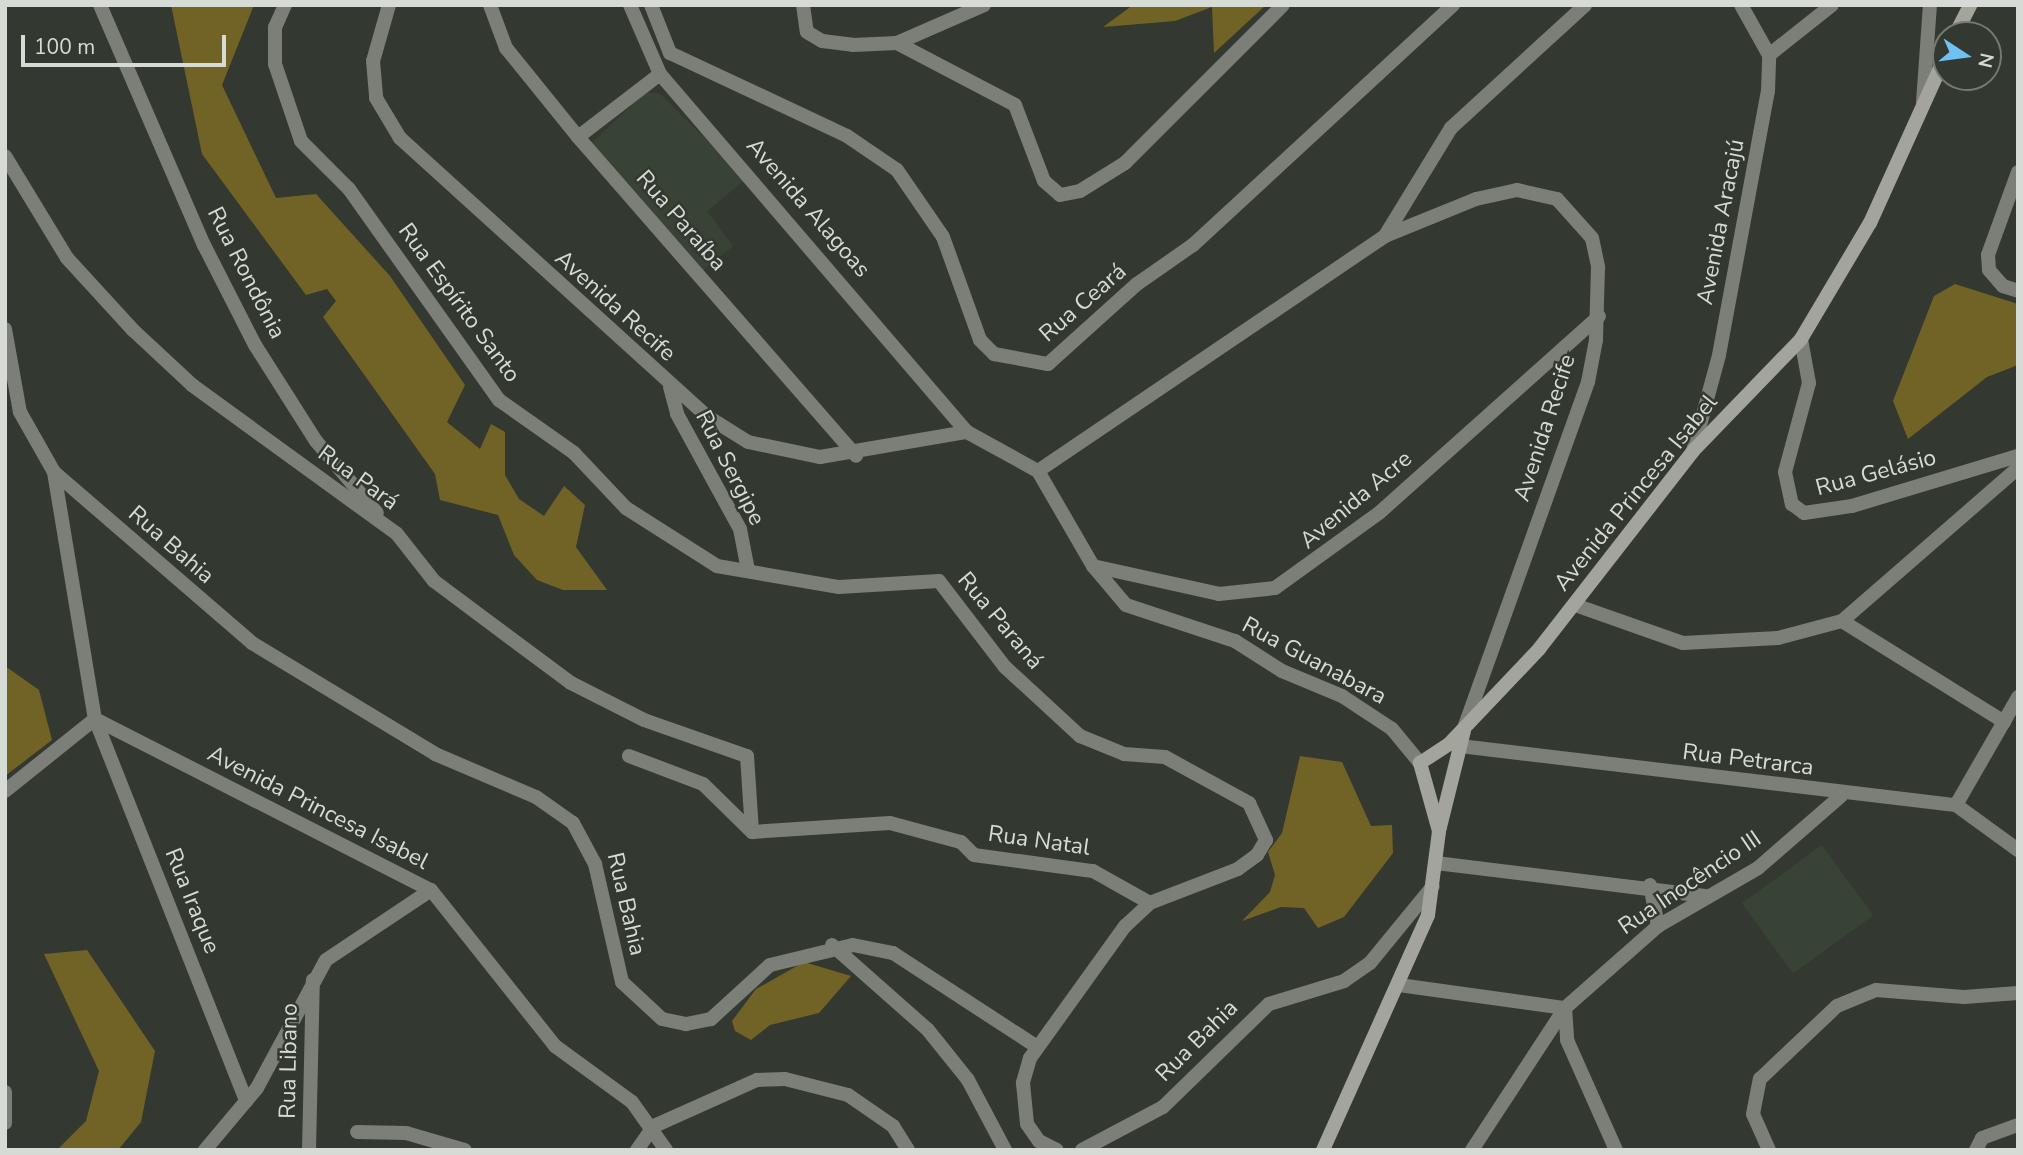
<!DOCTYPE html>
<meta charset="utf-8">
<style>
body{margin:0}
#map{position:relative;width:2023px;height:1155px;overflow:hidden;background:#333930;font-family:"Nunito Sans",sans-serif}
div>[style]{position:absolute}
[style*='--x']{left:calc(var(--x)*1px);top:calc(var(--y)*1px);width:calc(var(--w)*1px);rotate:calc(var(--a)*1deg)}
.built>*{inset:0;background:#394335;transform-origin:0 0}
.forest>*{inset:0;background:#716325}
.street>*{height:14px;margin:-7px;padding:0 7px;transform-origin:7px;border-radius:7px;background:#7c7e78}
.secondary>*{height:14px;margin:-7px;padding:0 7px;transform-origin:7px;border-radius:7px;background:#a3a59c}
span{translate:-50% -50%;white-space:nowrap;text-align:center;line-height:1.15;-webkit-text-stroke:5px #333930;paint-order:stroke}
.street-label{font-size:23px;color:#d7dbd5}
.frame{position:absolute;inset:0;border:7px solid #d7dbd5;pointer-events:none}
.north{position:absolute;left:1932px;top:21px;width:70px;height:70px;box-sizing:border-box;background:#333930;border:2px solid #757a72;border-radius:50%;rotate:103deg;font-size:19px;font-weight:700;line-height:28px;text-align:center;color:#d7dbd5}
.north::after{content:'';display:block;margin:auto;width:24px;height:32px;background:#6ec2f3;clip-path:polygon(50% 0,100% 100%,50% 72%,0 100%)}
.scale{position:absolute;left:21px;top:35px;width:205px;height:32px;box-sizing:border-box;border:4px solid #d7dbd5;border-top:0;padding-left:9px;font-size:21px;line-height:24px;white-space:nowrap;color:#d7dbd5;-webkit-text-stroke:5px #333930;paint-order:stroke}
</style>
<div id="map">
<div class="built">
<i style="clip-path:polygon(645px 92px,660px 94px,746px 179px,707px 211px,733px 246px,702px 271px,591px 144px)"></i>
<i style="left:1822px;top:845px;width:87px;height:99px;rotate:54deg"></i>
</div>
<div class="forest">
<i style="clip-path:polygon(171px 5px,254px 5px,222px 85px,276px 198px,316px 194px,390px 276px,465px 385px,447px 422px,480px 449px,491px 424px,505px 432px,505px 475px,519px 499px,544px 516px,564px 486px,585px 505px,576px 547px,607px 590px,563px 590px,537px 580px,514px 555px,498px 515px,440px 500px,435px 474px,323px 317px,336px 301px,327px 289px,306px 295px,202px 154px)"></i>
<i style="clip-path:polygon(1133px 5px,1266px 5px,1214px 53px,1212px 7px,1175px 21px,1103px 27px)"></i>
<i style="clip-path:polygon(1955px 284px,2018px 304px,2018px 365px,1987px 377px,1908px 439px,1893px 401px,1934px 296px)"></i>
<i style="clip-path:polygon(5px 666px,39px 690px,52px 740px,5px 776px)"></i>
<i style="clip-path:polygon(1300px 756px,1342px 762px,1371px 826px,1392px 825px,1393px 853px,1344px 917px,1318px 928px,1304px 908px,1281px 907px,1242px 921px,1270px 892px,1275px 875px,1268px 852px,1282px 833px)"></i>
<i style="clip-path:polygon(87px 950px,155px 1051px,141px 1122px,118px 1150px,57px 1150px,86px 1121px,99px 1071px,44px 954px)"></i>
<i style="clip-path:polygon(804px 962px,851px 976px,819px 1013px,770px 1025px,751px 1040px,735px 1031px,732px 1021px,756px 989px)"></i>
</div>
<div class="street">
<i style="--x:100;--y:5;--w:262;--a:66.6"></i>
<i style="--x:204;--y:245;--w:112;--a:63"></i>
<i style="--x:255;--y:345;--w:114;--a:57.6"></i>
<i style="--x:316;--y:441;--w:94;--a:49.7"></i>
<i style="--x:285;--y:5;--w:24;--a:114"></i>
<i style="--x:275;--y:27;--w:37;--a:90"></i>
<i style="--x:275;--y:64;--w:81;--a:71.3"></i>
<i style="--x:301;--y:141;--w:68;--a:45"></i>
<i style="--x:349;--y:189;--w:259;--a:54.6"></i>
<i style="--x:499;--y:400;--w:92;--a:35.2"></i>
<i style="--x:574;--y:453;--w:76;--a:46.6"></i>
<i style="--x:626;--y:508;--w:108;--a:32.5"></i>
<i style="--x:717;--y:566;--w:124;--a:9.8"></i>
<i style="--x:839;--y:587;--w:100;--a:-3.4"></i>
<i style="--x:939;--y:581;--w:108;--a:52.5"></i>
<i style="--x:1005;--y:667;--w:102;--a:42.6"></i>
<i style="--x:1080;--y:736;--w:48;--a:22.2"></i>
<i style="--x:1124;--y:754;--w:41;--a:4.2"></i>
<i style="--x:1165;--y:757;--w:96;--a:28.7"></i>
<i style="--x:1249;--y:803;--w:41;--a:65.3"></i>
<i style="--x:1266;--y:840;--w:17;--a:121"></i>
<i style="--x:1257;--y:855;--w:24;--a:144"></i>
<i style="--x:1238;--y:869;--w:94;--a:158.9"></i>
<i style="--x:1150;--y:903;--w:34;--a:137"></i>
<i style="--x:1125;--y:926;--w:163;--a:125.7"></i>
<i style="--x:1030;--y:1058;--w:26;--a:106"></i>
<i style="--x:1023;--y:1083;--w:41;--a:84.4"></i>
<i style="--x:1027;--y:1124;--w:21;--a:55"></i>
<i style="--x:1039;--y:1141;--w:20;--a:27"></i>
<i style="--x:389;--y:5;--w:58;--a:105.9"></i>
<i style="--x:373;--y:61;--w:37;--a:85"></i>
<i style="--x:376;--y:98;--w:47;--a:59"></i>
<i style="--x:400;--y:138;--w:416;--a:42.2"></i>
<i style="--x:708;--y:417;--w:47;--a:32"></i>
<i style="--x:748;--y:442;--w:74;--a:11.8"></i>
<i style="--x:820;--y:457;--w:149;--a:-9.7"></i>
<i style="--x:490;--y:5;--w:46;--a:69.6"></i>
<i style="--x:506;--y:48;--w:114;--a:51"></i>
<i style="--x:578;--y:137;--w:423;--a:48.9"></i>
<i style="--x:630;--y:5;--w:75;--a:66.5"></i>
<i style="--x:660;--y:74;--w:472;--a:49.4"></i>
<i style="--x:967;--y:432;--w:81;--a:28.8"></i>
<i style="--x:1038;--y:471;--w:110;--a:59.9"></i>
<i style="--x:1093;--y:566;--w:51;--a:49.8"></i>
<i style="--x:1126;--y:605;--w:115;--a:18.3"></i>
<i style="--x:1235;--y:641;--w:56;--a:32.6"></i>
<i style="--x:1282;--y:671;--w:65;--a:22.6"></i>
<i style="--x:1342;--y:696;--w:60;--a:33.4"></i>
<i style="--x:1392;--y:729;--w:44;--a:50.5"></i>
<i style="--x:651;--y:5;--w:52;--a:68.4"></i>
<i style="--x:670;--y:53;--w:195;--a:25.1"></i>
<i style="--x:847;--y:136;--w:60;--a:34.2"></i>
<i style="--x:897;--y:170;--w:81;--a:55.5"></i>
<i style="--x:943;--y:237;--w:109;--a:70.2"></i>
<i style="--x:980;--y:340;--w:20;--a:45"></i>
<i style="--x:994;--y:354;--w:55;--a:10.5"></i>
<i style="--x:1048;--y:364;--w:120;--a:-42"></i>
<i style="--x:1137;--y:284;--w:68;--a:-34.9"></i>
<i style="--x:1193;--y:245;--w:354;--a:-42.7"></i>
<i style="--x:803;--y:5;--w:27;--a:82"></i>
<i style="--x:807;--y:32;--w:17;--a:31"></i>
<i style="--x:822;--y:41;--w:31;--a:7"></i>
<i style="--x:853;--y:45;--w:44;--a:-2.6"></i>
<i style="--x:897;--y:43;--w:95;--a:-23.6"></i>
<i style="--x:897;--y:43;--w:133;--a:27.7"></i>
<i style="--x:1015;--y:105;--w:81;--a:69.1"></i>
<i style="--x:1044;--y:181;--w:21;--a:41"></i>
<i style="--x:1060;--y:195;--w:20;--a:-11"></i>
<i style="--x:1080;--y:191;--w:53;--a:-31.9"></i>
<i style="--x:1125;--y:163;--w:223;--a:-45"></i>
<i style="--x:1769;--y:55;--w:80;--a:-38.4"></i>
<i style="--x:1923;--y:102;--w:97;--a:-85.9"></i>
<i style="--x:578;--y:137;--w:103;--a:-37.5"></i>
<i style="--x:5;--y:156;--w:119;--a:58.7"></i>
<i style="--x:67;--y:258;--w:98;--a:47.5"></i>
<i style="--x:133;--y:330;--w:81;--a:43"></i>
<i style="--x:192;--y:385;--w:253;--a:36"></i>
<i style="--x:397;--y:534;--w:60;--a:51.8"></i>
<i style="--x:434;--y:581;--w:171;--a:36.7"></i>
<i style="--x:571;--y:683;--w:82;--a:26.9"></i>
<i style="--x:644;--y:720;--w:109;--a:19.3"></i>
<i style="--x:747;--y:756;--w:76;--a:86.2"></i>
<i style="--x:2018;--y:172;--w:88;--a:109.9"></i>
<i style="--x:1988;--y:255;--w:15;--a:86"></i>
<i style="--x:1989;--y:270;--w:21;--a:49"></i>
<i style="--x:2003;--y:286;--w:16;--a:18"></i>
<i style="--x:1385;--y:236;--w:127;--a:-58.6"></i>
<i style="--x:1451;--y:128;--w:182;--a:-42.5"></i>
<i style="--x:5;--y:329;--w:84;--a:79.8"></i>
<i style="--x:20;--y:412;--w:69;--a:60.5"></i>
<i style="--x:54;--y:472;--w:250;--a:80.6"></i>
<i style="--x:95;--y:719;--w:411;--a:68.4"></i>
<i style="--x:1801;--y:339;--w:45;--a:79.7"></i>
<i style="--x:1809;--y:383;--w:92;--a:105.1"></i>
<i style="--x:1785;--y:472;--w:33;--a:78"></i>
<i style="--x:1792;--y:504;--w:15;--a:37"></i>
<i style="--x:1804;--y:513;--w:49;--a:-8.3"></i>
<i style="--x:1852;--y:506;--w:173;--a:-16.8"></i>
<i style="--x:670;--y:387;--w:28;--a:75"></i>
<i style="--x:677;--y:414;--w:131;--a:61.3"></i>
<i style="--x:740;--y:529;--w:42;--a:79"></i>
<i style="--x:1693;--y:451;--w:99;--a:-74.8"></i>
<i style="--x:1719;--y:355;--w:269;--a:-79.5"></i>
<i style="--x:1768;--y:91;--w:36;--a:-88"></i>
<i style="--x:1769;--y:55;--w:57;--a:-119.2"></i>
<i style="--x:1038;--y:471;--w:419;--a:-34.1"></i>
<i style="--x:1385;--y:236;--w:98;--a:-22.1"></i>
<i style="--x:1476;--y:199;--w:42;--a:-12.4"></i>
<i style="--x:1517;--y:190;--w:41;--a:12.7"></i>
<i style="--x:1557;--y:199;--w:52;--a:48.1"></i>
<i style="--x:1592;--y:238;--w:30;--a:78"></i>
<i style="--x:1598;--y:267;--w:73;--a:91.6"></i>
<i style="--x:1596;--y:340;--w:43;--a:100.8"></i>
<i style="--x:1588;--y:382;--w:368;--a:109.7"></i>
<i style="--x:54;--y:472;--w:262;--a:40.8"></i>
<i style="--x:252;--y:643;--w:214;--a:31.2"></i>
<i style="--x:435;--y:754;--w:110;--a:23.1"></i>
<i style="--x:536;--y:797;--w:45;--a:35.1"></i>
<i style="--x:573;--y:823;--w:47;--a:61.8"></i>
<i style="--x:595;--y:864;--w:121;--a:77.1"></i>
<i style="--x:622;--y:982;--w:54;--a:42.8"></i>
<i style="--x:662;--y:1019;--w:25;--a:12"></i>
<i style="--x:686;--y:1024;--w:25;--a:-11"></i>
<i style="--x:711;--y:1019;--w:80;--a:-42.5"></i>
<i style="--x:770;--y:965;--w:85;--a:-13.5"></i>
<i style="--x:853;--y:945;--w:41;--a:11.3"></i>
<i style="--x:893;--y:953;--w:172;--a:33.1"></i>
<i style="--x:1093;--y:566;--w:129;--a:12.5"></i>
<i style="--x:1219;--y:594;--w:56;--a:-6.1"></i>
<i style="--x:1275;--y:588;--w:128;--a:-35.8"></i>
<i style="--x:1379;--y:513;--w:295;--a:-41.8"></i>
<i style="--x:1575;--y:605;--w:114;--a:19.4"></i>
<i style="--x:1683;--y:643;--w:95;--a:-3"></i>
<i style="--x:1778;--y:638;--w:66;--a:-14.9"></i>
<i style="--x:1842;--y:621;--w:233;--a:-41"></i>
<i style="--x:1842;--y:621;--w:191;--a:31.9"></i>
<i style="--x:95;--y:719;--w:377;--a:27"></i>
<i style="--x:431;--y:890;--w:199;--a:51.5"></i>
<i style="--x:555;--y:1046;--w:95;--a:36"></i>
<i style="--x:632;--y:1102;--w:59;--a:54.7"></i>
<i style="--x:1460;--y:746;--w:499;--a:6.8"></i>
<i style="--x:1956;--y:805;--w:77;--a:36"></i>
<i style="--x:629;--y:756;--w:79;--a:20.7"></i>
<i style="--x:703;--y:784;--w:69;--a:44.4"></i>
<i style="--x:752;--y:832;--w:138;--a:-3.7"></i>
<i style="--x:890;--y:823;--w:73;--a:15"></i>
<i style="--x:961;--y:842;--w:18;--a:45"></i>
<i style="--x:974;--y:855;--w:120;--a:7.7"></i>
<i style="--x:1093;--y:871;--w:65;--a:29.3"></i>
<i style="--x:5;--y:791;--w:115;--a:-38.7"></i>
<i style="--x:1956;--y:805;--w:125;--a:-60.1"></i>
<i style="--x:1436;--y:863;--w:271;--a:7"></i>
<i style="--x:1650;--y:885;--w:42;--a:79"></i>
<i style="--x:832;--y:945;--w:128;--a:41.5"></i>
<i style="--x:928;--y:1030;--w:64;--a:51.3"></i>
<i style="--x:968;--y:1080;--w:79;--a:62.1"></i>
<i style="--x:1399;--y:985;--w:168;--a:7.9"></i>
<i style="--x:1565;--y:1008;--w:32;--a:86"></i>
<i style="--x:1567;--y:1040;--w:120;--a:66"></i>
<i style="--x:5;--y:1092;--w:31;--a:90"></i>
<i style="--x:357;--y:1132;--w:49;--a:1.2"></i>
<i style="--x:406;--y:1133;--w:61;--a:16.1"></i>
<i style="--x:205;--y:1150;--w:81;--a:-50"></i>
<i style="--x:257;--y:1088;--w:145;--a:-61.7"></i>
<i style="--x:326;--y:960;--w:126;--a:-33.7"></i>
<i style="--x:309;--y:1150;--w:170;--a:-88.7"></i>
<i style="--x:637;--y:1150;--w:29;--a:-55"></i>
<i style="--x:654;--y:1126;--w:113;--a:-24.1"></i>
<i style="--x:757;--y:1080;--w:28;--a:-2"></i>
<i style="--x:785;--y:1079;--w:65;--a:14.3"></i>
<i style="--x:848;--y:1095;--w:55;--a:34.6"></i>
<i style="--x:893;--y:1126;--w:28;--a:58"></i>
<i style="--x:1082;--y:1150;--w:92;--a:-28"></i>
<i style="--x:1163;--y:1107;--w:148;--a:-44.2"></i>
<i style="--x:1269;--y:1004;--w:78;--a:-17"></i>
<i style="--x:1344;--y:981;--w:32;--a:-35"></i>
<i style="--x:1370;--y:963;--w:99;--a:-50.7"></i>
<i style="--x:1472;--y:1150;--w:170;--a:-56.8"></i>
<i style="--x:1565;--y:1008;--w:124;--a:-41.4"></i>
<i style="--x:1658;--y:926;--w:116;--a:-30.1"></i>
<i style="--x:1758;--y:868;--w:111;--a:-41"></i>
<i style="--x:1769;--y:1150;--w:39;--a:-114"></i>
<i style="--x:1753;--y:1114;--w:36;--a:-79"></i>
<i style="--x:1760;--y:1079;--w:106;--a:-43.5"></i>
<i style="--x:1837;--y:1006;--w:42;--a:-22.3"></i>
<i style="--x:1876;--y:990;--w:88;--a:4.5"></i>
<i style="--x:1964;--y:997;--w:54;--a:-4.2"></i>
<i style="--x:1976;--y:1150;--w:13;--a:-63"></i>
<i style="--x:1982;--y:1138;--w:38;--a:-20"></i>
</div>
<div class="secondary">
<i style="--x:1955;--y:35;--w:34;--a:-63"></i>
<i style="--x:1439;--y:831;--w:71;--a:-105.6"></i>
<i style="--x:1420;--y:763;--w:35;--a:-33"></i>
<i style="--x:1449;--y:744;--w:131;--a:-46.5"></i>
<i style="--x:1539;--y:649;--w:251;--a:-52.1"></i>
<i style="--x:1693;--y:451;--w:156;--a:-46"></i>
<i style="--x:1801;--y:339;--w:135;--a:-59.3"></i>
<i style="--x:1870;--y:223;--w:184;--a:-65.7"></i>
<i style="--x:1323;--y:1150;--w:257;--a:-65.9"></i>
<i style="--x:1428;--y:915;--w:85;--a:-82.5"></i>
<i style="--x:1439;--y:831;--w:103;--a:-76"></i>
</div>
<div class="street-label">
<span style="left:808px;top:208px;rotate:49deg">Avenida Alagoas</span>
<span style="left:681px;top:221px;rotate:49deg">Rua Paraíba</span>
<span style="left:1721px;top:222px;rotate:-79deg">Avenida Aracajú</span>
<span style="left:246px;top:273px;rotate:63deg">Rua Rondônia</span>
<span style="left:459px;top:303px;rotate:54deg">Rua Espírito Santo</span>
<span style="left:1083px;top:303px;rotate:-41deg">Rua Ceará</span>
<span style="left:615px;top:306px;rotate:42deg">Avenida Recife</span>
<span style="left:1545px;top:428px;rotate:-72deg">Avenida Recife</span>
<span style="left:730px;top:468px;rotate:63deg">Rua Sergipe</span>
<span style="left:1876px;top:473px;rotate:-15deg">Rua Gelásio</span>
<span style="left:358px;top:478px;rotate:36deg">Rua Pará</span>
<span style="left:1636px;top:493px;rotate:-51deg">Avenida Princesa Isabel</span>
<span style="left:1356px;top:500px;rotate:-40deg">Avenida Acre</span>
<span style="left:171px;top:545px;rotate:41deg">Rua Bahia</span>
<span style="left:1000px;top:621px;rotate:50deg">Rua Paraná</span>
<span style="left:1314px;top:661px;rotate:28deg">Rua Guanabara</span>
<span style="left:1748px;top:760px;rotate:7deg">Rua Petrarca</span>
<span style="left:318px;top:808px;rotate:27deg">Avenida Princesa Isabel</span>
<span style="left:1039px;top:841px;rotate:8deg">Rua Natal</span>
<span style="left:1690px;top:883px;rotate:-34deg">Rua Inocêncio III</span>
<span style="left:192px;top:901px;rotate:68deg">Rua Iraque</span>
<span style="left:626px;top:904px;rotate:77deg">Rua Bahia</span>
<span style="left:1197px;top:1041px;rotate:-45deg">Rua Bahia</span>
<span style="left:289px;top:1061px;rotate:-89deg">Rua Libano</span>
</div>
<div class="frame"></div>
<div class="north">N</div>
<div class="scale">100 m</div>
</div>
